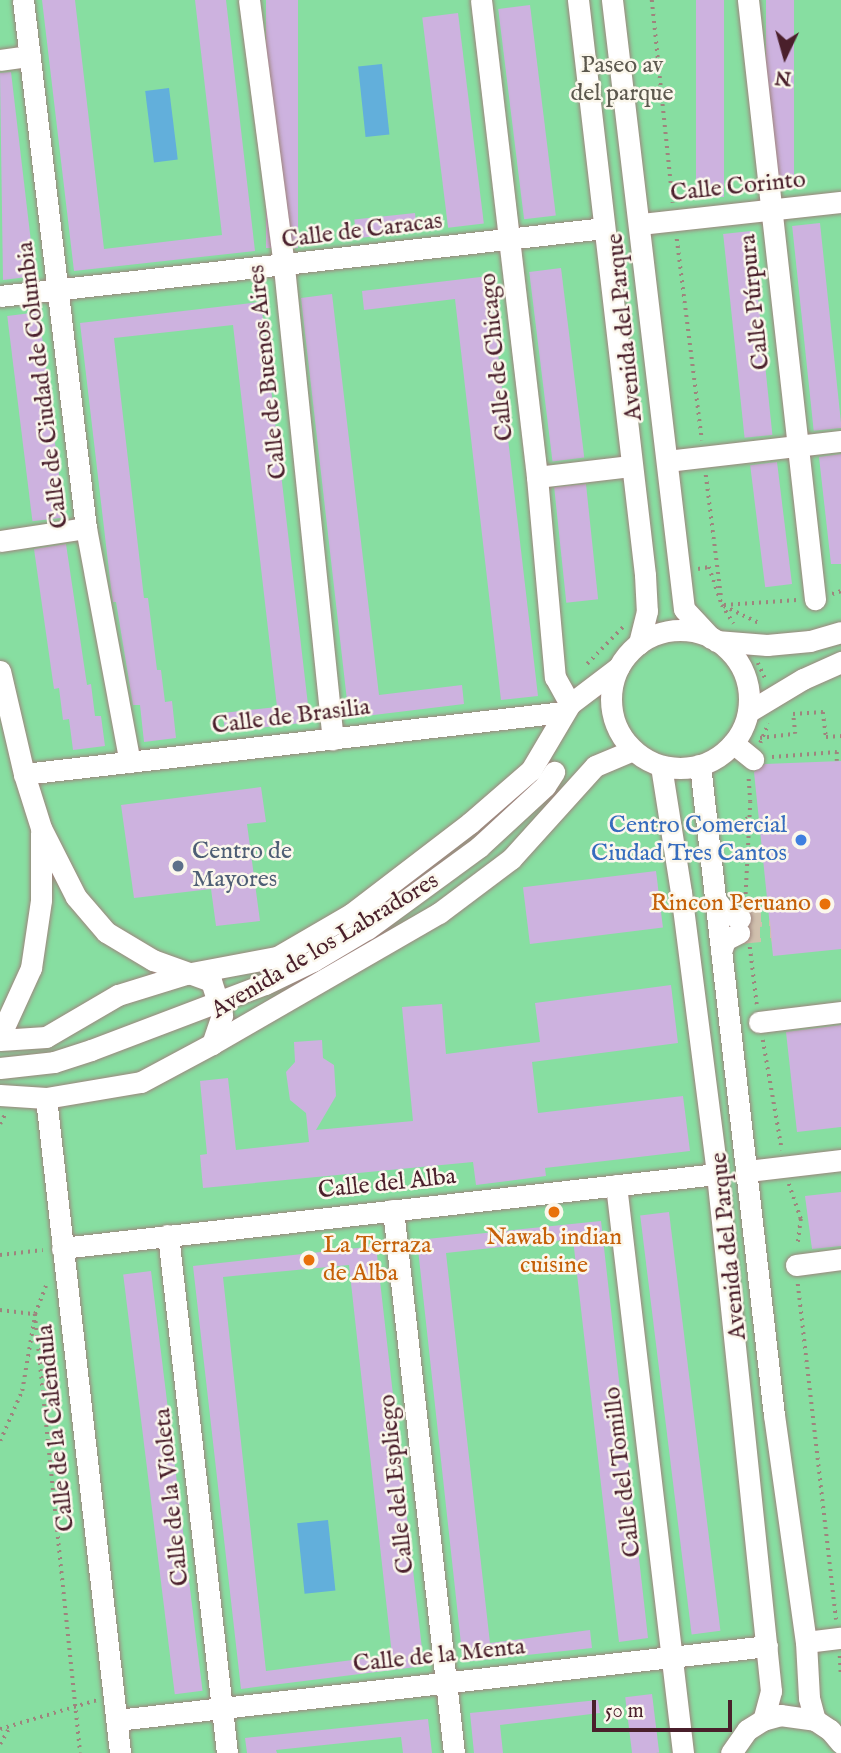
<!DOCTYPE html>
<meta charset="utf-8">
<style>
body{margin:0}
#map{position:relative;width:841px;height:1753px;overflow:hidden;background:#f2e8cf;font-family:"IM FELL English",serif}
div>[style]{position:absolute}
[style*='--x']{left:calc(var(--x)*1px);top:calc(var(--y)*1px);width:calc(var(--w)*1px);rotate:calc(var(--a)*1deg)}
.green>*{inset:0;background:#87dea1;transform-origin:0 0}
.water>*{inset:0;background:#62afdb;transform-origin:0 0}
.building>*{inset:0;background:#cdb2df;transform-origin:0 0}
.minor-tunnel>*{height:21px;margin-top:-10.5px;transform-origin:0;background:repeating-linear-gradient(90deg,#d0c0ae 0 21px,transparent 0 31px)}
.path>*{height:3.5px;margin-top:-1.75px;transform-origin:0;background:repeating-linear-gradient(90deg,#9e847d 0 2px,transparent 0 7px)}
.roads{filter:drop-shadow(0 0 2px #9e847d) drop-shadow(0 0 2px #9e847d)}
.minor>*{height:21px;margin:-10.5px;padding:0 10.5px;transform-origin:10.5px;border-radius:10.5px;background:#fff}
.minor>.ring{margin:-10.5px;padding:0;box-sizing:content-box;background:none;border:21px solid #fff;border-radius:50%}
.dots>*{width:19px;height:19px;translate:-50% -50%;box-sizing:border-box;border:4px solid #fbf7ec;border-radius:50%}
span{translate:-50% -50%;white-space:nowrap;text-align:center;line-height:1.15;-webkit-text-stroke:5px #fbf7ec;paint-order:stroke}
.park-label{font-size:24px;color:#5c584e}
.street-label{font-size:24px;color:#4a1f2b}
.shop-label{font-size:24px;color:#366cbe}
.right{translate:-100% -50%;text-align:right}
.service-label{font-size:24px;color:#4e5e75}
.left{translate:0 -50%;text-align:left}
.food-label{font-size:24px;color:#c56008}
.north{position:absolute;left:750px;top:21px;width:70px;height:70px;-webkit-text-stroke:5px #fbf7ec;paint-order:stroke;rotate:185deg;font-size:19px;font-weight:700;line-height:28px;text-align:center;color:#4a1f2b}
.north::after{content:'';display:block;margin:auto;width:24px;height:32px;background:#4a1f2b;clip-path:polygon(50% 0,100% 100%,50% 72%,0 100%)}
.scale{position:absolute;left:592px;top:1700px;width:140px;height:32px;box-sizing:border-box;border:4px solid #4a1f2b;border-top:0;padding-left:9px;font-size:21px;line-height:24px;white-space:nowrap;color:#4a1f2b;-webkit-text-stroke:5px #fbf7ec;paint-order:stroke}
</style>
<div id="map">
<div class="green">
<i style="left:0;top:0;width:841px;height:1753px"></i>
</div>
<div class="water">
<i style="left:382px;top:64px;width:71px;height:24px;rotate:84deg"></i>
<i style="left:169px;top:88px;width:72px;height:24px;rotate:83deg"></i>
<i style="left:328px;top:1520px;width:71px;height:31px;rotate:84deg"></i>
</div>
<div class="building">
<i style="clip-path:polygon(42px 0,75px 0,104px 249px,222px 235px,195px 0,226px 0,255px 251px,74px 271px)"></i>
<i style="left:266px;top:0;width:32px;height:248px"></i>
<i style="left:696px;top:0;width:28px;height:197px"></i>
<i style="left:766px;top:0;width:28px;height:189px"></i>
<i style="left:530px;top:5px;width:212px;height:32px;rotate:83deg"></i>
<i style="left:458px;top:13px;width:212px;height:36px;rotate:83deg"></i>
<i style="clip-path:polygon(11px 72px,35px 276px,3px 280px,0 73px)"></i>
<i style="left:415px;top:213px;width:19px;height:61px;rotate:84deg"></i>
<i style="left:820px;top:223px;width:206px;height:28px;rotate:84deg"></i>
<i style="left:751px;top:231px;width:205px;height:28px;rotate:84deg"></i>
<i style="left:561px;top:268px;width:191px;height:32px;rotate:83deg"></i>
<i style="clip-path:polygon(489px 276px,538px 696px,501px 700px,455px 299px,364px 310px,362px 291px)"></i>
<i style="clip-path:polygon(332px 294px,379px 695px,462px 685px,464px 704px,349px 718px,301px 298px)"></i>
<i style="clip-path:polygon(261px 302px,310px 722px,225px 732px,223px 713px,277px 707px,233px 325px,114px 338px,144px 598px,148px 598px,157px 670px,161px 670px,165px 702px,172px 701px,176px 738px,144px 742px,140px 705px,133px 705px,116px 602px,113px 602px,111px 588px,80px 323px)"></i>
<i style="left:39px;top:312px;width:207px;height:32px;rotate:83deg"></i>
<i style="clip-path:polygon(841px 454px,841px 564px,831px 564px,819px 457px)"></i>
<i style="left:777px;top:462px;width:123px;height:27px;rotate:83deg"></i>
<i style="left:586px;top:484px;width:116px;height:32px;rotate:84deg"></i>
<i style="clip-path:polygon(66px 544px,87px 685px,91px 684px,95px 716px,101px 716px,105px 746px,73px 750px,69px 719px,63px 720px,59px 688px,54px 689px,34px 549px)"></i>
<i style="clip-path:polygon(841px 761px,841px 949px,773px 956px,754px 772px,765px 764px)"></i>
<i style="clip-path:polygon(261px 787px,266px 822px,247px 824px,260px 921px,216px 926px,211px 889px,134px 898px,121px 805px)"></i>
<i style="left:656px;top:871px;width:57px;height:134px;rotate:83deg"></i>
<i style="clip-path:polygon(671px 985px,678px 1043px,532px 1062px,538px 1113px,683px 1096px,690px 1151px,545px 1168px,546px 1176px,476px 1185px,473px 1162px,203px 1188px,200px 1155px,207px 1154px,200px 1081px,228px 1078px,236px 1150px,309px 1142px,306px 1113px,290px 1100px,286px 1072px,295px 1062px,294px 1042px,322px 1040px,323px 1058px,334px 1065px,336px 1096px,316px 1130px,413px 1121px,402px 1007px,442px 1004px,446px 1054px,540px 1042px,535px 1003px)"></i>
<i style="clip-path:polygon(841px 1025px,841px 1127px,797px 1132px,786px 1032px)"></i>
<i style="clip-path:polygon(841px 1192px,841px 1246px,812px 1249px,805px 1196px)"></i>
<i style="left:669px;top:1212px;width:422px;height:29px;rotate:83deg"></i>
<i style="clip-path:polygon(601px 1221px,648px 1638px,619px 1642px,573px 1239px,446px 1253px,490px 1643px,590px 1630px,592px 1648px,463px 1662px,417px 1240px)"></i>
<i style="clip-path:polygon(evenodd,376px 1246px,424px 1666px,241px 1689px,193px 1266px,376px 1246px,349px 1265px,392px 1655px,266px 1671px,223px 1277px,349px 1265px)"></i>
<i style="left:151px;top:1271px;width:423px;height:28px;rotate:83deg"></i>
<i style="left:652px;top:1694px;width:59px;height:27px;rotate:83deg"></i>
<i style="clip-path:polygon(598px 1700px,600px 1713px,500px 1725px,503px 1753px,474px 1753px,470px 1713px)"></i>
<i style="clip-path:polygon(428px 1719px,432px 1753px,403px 1753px,401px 1737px,276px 1750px,277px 1753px,247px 1753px,245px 1738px)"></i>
</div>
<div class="minor-tunnel">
<i style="--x:740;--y:918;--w:29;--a:-6"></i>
<i style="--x:739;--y:933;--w:32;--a:-5"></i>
</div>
<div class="path">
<i style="--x:652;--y:0;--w:204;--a:84.1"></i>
<i style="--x:677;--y:239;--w:203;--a:82.9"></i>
<i style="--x:706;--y:475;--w:122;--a:82.9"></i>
<i style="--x:698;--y:569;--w:11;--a:-10"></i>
<i style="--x:709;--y:567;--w:40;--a:71.1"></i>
<i style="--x:722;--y:605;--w:22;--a:58"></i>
<i style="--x:832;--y:594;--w:9;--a:-18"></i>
<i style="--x:724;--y:605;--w:73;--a:-3.9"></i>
<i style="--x:724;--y:606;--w:41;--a:25.9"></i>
<i style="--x:758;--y:663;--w:17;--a:65"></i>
<i style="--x:587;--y:664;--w:52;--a:-45.8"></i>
<i style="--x:760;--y:738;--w:35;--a:-7"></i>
<i style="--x:795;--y:734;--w:20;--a:-96"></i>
<i style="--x:793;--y:714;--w:30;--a:-4"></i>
<i style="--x:823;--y:712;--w:25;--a:83"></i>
<i style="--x:826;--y:737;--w:15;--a:-4"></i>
<i style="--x:760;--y:743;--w:21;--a:-67"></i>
<i style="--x:772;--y:757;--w:65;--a:-4.4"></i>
<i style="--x:837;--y:752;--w:9;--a:90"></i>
<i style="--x:726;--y:826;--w:24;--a:-19"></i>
<i style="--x:745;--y:901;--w:99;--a:-87.1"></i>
<i style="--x:750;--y:802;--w:26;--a:-94"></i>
<i style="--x:750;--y:947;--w:58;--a:83.1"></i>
<i style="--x:763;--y:1040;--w:112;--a:80.2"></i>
<i style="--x:0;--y:1124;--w:11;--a:-63"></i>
<i style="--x:789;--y:1184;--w:37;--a:71"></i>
<i style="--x:801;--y:1219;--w:26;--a:97"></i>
<i style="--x:0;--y:1255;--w:43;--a:-6.6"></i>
<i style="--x:798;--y:1284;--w:338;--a:83.5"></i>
<i style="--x:0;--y:1310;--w:35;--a:7"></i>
<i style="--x:35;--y:1314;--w:441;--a:84.1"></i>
<i style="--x:0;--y:1441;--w:55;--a:-66.3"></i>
<i style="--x:22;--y:1391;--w:78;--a:-80.4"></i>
<i style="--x:35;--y:1314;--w:30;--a:-69"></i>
<i style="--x:840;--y:1656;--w:19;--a:87"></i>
<i style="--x:0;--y:1729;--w:101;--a:-16.6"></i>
<i style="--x:0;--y:1744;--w:20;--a:-60"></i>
</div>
<div class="roads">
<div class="minor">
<i style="--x:23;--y:0;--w:532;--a:83.2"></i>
<i style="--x:86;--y:528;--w:238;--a:79.4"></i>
<i style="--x:249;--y:0;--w:269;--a:82.5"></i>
<i style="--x:284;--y:267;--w:475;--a:84.1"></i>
<i style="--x:481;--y:0;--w:480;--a:83.3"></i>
<i style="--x:537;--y:477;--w:201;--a:84.9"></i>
<i style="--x:555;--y:677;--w:31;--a:61"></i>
<i style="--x:578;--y:0;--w:579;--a:83.35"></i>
<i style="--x:645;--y:575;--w:36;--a:87"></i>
<i style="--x:647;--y:611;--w:34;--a:104"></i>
<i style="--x:612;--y:0;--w:613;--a:83.26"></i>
<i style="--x:684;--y:609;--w:40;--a:47"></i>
<i style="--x:748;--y:0;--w:603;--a:83.62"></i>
<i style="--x:0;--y:60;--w:30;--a:-8"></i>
<i style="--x:641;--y:224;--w:201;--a:-6.3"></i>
<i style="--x:0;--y:296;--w:608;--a:-6.42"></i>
<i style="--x:667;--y:461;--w:175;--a:-6.6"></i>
<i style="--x:537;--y:477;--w:94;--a:-6.7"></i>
<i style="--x:0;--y:541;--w:87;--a:-8.6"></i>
<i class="ring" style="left:611px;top:630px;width:117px;height:117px"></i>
<i style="--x:716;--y:641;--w:51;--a:4.5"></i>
<i style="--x:767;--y:645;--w:43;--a:-5.3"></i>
<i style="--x:810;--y:641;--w:32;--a:-16"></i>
<i style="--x:0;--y:671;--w:106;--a:76.9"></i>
<i style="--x:24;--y:774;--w:57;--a:72.5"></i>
<i style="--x:41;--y:828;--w:77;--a:63.1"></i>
<i style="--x:76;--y:897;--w:46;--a:49.4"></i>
<i style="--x:106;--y:932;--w:55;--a:30.8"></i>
<i style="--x:153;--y:960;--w:62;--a:19.9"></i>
<i style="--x:211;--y:981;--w:36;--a:72"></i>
<i style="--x:222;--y:1015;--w:31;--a:109"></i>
<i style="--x:748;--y:712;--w:64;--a:-31"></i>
<i style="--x:803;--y:679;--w:42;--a:-24.1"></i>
<i style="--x:733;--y:743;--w:26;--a:39"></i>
<i style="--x:700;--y:765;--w:654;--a:83.51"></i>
<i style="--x:774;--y:1415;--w:229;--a:82"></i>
<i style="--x:806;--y:1642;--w:56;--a:86.9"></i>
<i style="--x:809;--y:1698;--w:23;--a:75"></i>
<i style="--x:661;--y:766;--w:128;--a:81"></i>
<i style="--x:681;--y:892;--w:284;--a:82.7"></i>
<i style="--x:717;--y:1174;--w:520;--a:84.04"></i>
<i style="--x:771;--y:1691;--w:30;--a:105"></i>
<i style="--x:24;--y:774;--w:543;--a:-6.56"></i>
<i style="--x:715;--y:899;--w:18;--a:52"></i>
<i style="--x:726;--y:913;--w:15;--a:20"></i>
<i style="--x:721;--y:952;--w:13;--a:-72"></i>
<i style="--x:725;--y:940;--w:16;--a:-27"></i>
<i style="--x:759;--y:1022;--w:83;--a:-7"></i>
<i style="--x:0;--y:1036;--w:75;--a:-65.5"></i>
<i style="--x:31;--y:968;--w:69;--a:-81.6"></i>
<i style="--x:41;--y:900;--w:67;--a:-90"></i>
<i style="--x:0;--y:1040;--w:46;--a:-3.7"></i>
<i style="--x:46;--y:1037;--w:83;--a:-30.3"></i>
<i style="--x:118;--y:995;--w:71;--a:-17.2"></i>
<i style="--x:186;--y:974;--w:93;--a:-10.6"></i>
<i style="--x:277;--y:957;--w:86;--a:-30.2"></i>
<i style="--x:351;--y:914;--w:150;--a:-37.4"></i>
<i style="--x:470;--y:823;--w:81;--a:-41"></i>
<i style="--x:531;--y:770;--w:77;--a:-59.4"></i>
<i style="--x:570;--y:704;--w:61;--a:-37.1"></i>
<i style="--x:0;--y:1068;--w:54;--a:-6.3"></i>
<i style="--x:54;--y:1062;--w:39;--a:-18"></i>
<i style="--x:91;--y:1050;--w:186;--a:-20.8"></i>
<i style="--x:265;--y:984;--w:53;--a:-25.6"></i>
<i style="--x:313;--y:961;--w:63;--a:-30.7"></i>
<i style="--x:367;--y:929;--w:139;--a:-36.2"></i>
<i style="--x:479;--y:847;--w:90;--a:-42.7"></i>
<i style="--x:545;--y:786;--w:17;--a:-57"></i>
<i style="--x:0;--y:1095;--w:46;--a:3.7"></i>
<i style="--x:46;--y:1098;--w:96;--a:-9.6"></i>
<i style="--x:141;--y:1082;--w:81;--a:-28.2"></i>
<i style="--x:212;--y:1044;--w:262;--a:-30"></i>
<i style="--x:439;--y:913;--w:90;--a:-36.9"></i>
<i style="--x:511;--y:859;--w:125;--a:-47.9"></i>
<i style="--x:595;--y:766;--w:41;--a:-22.8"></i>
<i style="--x:46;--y:1098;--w:659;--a:83.55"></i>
<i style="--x:748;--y:1171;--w:94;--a:-6.7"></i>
<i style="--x:616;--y:1185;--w:572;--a:83.27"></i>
<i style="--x:393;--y:1210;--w:546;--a:83.59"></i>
<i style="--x:168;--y:1235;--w:521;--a:83.5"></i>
<i style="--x:62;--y:1248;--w:659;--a:-6.45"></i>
<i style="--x:796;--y:1265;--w:45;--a:-7.6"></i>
<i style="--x:806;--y:1642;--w:35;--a:-7"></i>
<i style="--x:117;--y:1720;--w:654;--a:-6.49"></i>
<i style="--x:731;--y:1753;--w:28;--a:-55"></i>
<i style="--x:747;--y:1730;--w:19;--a:-32"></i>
<i style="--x:763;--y:1720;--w:18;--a:-16"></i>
<i style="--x:780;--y:1715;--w:35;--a:8"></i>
<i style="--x:815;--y:1720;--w:18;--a:34"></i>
<i style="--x:830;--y:1730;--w:17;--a:50"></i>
</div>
</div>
<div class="dots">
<i style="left:801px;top:840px;background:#3f7fe0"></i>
<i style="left:178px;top:866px;background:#5c6f8a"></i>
<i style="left:825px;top:904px;background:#e8710a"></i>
<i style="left:554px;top:1212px;background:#e8710a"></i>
<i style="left:309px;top:1260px;background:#e8710a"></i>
</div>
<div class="park-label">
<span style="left:622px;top:80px">Paseo av<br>del parque</span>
</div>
<div class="street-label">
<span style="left:738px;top:187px;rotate:-6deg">Calle Corinto</span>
<span style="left:362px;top:231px;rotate:-7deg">Calle de Caracas</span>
<span style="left:755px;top:302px;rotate:-96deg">Calle Púrpura</span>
<span style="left:625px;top:327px;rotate:-96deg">Avenida del Parque</span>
<span style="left:497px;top:357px;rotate:-96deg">Calle de Chicago</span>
<span style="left:268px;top:372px;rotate:-96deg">Calle de Buenos Aires</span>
<span style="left:43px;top:385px;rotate:-97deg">Calle de Ciudad de Columbia</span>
<span style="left:291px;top:717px;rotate:-7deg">Calle de Brasilia</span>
<span style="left:325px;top:946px;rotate:-31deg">Avenida de los Labradores</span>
<span style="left:387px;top:1184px;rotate:-6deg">Calle del Alba</span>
<span style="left:729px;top:1246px;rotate:-96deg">Avenida del Parque</span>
<span style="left:56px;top:1428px;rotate:-96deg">Calle de la Calendula</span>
<span style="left:623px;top:1472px;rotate:-97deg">Calle del Tomillo</span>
<span style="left:397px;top:1484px;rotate:-96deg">Calle del Espliego</span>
<span style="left:172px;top:1497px;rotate:-96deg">Calle de la Violeta</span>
<span style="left:439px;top:1656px;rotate:-6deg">Calle de la Menta</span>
</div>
<div class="shop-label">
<span class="right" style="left:787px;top:840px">Centro Comercial<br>Ciudad Tres Cantos</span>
</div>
<div class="service-label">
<span class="left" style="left:192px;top:866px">Centro de<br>Mayores</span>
</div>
<div class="food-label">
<span class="right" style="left:811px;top:904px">Rincon Peruano</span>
<span style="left:554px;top:1252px">Nawab indian<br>cuisine</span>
<span class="left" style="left:323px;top:1260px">La Terraza<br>de Alba</span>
</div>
<div class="north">N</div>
<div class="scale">50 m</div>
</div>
